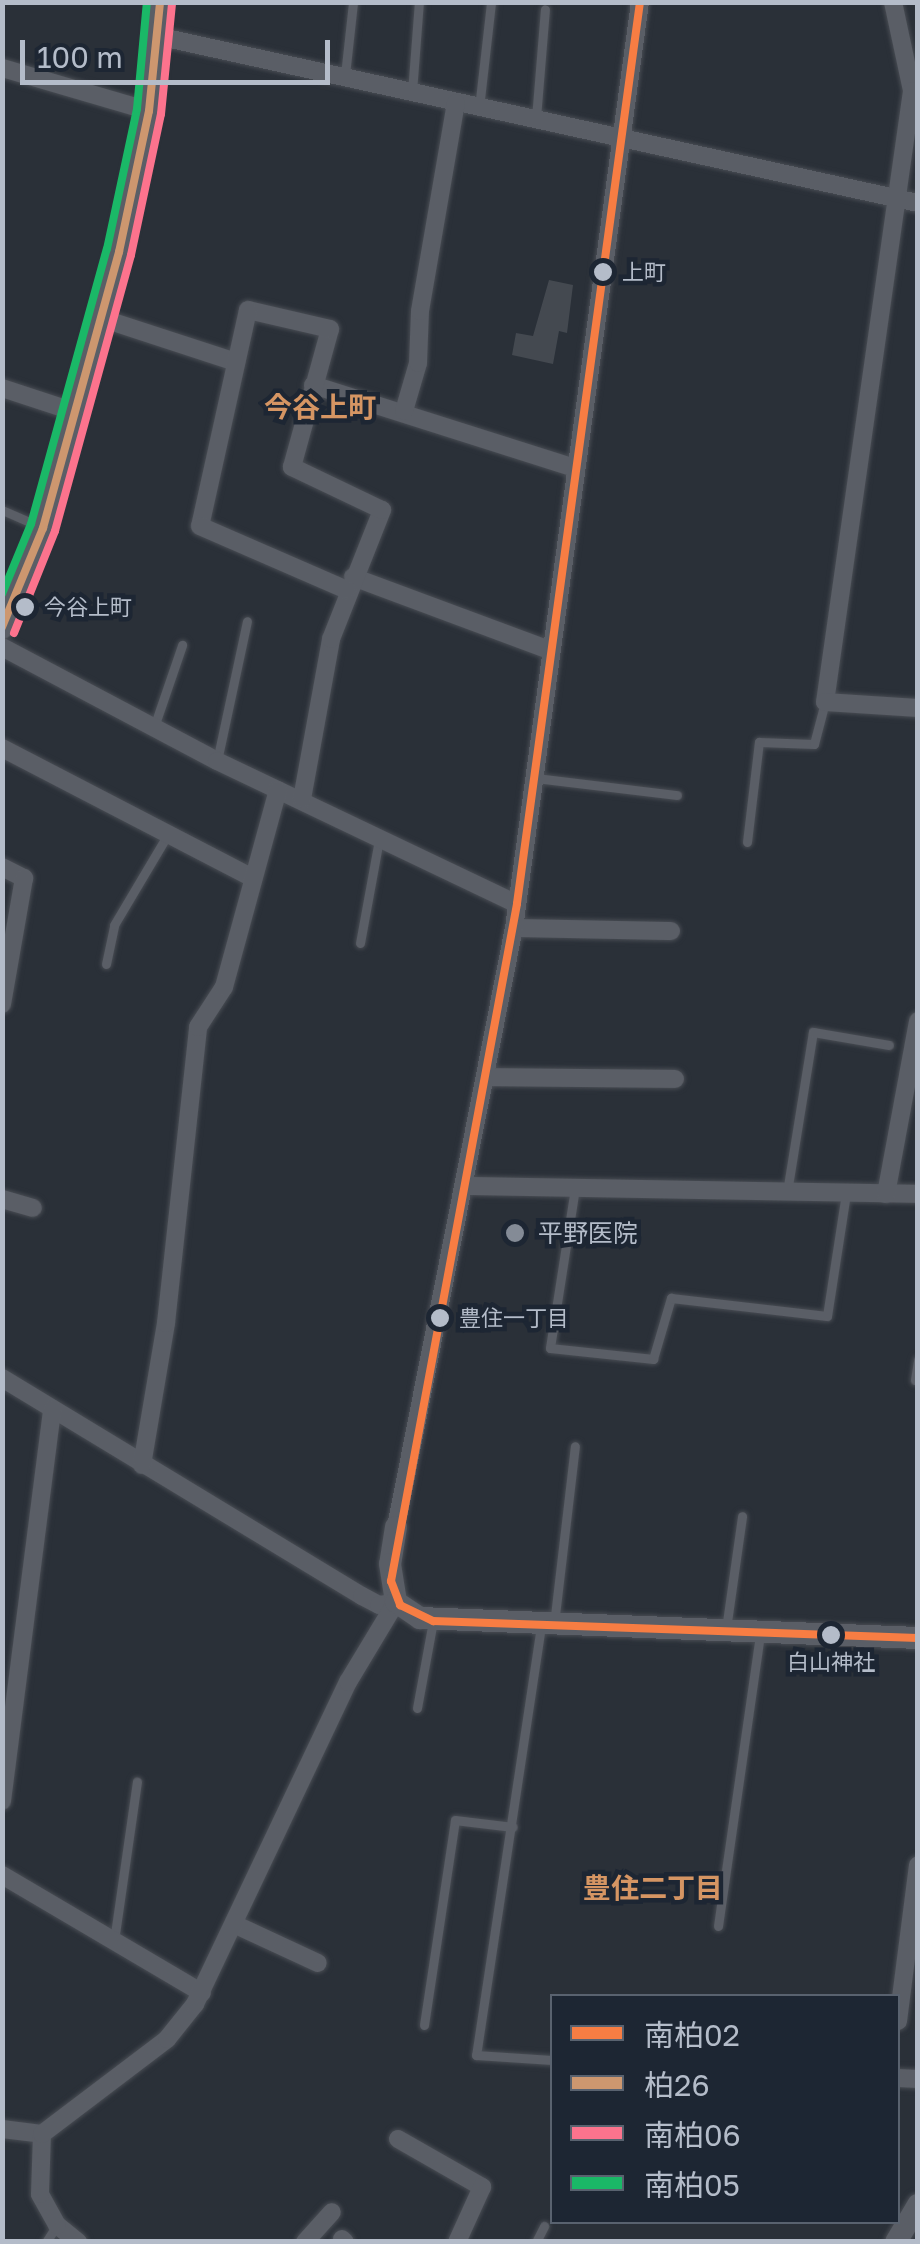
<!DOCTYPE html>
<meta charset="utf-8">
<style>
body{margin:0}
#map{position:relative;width:920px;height:2244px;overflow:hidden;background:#2a3038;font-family:"Golos Text","Noto Sans JP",sans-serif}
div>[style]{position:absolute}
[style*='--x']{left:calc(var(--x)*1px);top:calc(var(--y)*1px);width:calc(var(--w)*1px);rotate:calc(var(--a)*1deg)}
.building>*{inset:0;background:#444950}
.roads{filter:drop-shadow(0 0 2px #484c53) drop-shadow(0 0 2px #484c53)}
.service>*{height:9px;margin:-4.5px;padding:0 4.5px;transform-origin:4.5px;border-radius:4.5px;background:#5a5e66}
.minor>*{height:18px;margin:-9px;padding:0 9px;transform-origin:9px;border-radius:9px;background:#5a5e66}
.tertiary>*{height:22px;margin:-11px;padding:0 11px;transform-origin:11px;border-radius:11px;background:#5a5e66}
.bus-1>*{height:8px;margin:-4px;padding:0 4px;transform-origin:4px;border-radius:4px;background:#f77d43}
.bus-2>*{height:8px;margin:-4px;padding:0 4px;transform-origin:4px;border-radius:4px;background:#cd976f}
.bus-3>*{height:8px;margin:-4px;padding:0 4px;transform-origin:4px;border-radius:4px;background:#fc738d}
.bus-4>*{height:8px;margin:-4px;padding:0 4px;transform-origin:4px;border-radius:4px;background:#1ab867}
.dots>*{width:28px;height:28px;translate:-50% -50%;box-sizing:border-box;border:5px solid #1d2633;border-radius:50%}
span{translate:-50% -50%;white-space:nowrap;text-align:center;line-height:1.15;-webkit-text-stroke:9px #1d2633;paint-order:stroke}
.bus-label{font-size:22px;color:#b4bcc9}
.left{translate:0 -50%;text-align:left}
.poi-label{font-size:25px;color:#b4bcc9}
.neighbourhood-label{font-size:28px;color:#d59563;font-weight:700}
.frame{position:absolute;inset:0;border:5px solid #b4bcc9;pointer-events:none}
.legend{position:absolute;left:550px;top:1994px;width:350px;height:230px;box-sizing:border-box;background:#1d2633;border:2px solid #59626f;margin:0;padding:12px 18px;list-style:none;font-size:30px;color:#b4bcc9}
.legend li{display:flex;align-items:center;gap:20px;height:50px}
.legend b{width:50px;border:2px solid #59626f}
.scale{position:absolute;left:20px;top:40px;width:310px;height:45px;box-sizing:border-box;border:5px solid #b4bcc9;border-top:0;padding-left:12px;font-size:30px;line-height:35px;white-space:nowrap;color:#b4bcc9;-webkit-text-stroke:8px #1d2633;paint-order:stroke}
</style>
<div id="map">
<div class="building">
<i style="clip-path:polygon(549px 280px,573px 285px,567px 333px,559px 331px,553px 364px,512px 355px,516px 333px,533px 336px)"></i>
</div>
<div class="roads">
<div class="service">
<i style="--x:345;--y:75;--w:73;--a:-83.7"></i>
<i style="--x:412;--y:92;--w:90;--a:-85.6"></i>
<i style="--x:479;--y:108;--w:107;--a:-83.5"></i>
<i style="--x:536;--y:118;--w:109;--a:-85.3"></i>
<i style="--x:2;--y:510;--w:43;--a:23.6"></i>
<i style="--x:154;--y:727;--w:87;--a:-71.1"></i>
<i style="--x:217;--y:761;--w:143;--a:-77.9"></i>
<i style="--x:536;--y:778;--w:142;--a:6.9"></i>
<i style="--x:747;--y:842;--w:101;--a:-83.2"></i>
<i style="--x:759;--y:742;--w:55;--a:2.1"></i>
<i style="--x:814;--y:744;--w:43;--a:-75.3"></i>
<i style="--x:360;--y:943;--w:106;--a:-79.6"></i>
<i style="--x:106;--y:964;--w:40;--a:-78"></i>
<i style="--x:114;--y:925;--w:106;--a:-59.3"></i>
<i style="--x:575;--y:1188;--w:162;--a:98.9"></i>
<i style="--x:550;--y:1348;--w:104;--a:6.1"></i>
<i style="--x:653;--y:1359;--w:64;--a:-73.6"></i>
<i style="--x:671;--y:1298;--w:157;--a:6.6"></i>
<i style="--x:827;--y:1316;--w:124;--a:-81.2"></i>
<i style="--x:787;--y:1192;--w:162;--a:-80.8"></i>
<i style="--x:813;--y:1032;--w:77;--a:9.7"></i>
<i style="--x:915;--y:1380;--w:20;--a:-81"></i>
<i style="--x:554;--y:1624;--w:179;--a:-83.3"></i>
<i style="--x:541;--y:1626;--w:434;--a:98.6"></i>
<i style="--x:476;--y:2055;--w:76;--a:3.8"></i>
<i style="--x:726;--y:1629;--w:114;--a:-81.9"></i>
<i style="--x:417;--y:1708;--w:88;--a:-79.6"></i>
<i style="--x:718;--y:1926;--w:296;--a:-81.8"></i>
<i style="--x:114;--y:1941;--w:161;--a:-81.8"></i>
<i style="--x:424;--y:2025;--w:207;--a:-81.4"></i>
<i style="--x:455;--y:1820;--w:58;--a:6.9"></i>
<i style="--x:46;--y:2242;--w:20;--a:-57"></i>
<i style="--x:536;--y:2242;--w:18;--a:-63"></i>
</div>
<div class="minor">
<i style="--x:893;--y:2;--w:91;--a:77.9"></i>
<i style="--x:912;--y:91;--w:617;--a:98.1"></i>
<i style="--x:825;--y:702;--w:93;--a:3.7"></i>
<i style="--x:157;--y:36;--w:779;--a:12.38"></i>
<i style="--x:2;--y:68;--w:153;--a:16.3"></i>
<i style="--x:101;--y:318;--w:142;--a:18.1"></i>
<i style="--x:313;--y:385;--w:275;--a:17.6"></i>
<i style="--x:2;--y:388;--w:77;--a:18.2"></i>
<i style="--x:404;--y:411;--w:50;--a:-73.7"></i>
<i style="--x:418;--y:363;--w:52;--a:-87.8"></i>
<i style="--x:420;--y:311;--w:211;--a:-80.2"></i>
<i style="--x:353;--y:577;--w:209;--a:20.4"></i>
<i style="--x:2;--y:647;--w:243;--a:27.9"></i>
<i style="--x:217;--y:761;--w:332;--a:25.5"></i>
<i style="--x:2;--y:748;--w:283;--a:27.4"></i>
<i style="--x:302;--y:799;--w:163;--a:-79.7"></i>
<i style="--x:331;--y:639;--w:139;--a:-68.4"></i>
<i style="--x:382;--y:510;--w:100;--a:-154.5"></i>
<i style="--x:292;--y:467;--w:143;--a:-74.6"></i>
<i style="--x:330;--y:329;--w:84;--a:-167"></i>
<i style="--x:248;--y:310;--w:221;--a:102.5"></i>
<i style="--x:200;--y:526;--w:160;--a:23.5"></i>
<i style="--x:2;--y:867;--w:25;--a:27"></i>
<i style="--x:24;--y:878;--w:128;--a:99.9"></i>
<i style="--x:514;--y:928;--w:157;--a:1.1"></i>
<i style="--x:486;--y:1077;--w:189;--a:0.6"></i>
<i style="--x:466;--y:1186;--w:452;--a:1"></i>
<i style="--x:886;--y:1194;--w:176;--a:-79.5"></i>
<i style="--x:2;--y:1199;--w:32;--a:16"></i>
<i style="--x:2;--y:1378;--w:421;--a:31.2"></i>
<i style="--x:362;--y:1596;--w:19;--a:28"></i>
<i style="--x:379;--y:1605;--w:17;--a:-10"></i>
<i style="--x:142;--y:1465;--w:144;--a:-80.4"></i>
<i style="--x:166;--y:1323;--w:298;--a:-83.8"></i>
<i style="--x:198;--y:1027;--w:48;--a:-57"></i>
<i style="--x:224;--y:987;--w:204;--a:-74.7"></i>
<i style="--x:396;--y:1527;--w:611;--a:-78.86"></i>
<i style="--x:514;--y:928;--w:935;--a:-82.25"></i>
<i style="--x:2;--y:1801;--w:395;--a:-82.7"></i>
<i style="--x:2;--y:1875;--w:232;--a:30.5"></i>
<i style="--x:236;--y:1925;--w:90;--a:24.9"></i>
<i style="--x:898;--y:2021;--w:157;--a:-82.7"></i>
<i style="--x:898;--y:2078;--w:20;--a:3"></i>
<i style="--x:2;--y:2129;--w:40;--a:7.1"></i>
<i style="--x:398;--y:2139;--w:97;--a:29.7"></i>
<i style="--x:482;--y:2187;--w:60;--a:114.4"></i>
<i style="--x:342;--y:2239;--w:4;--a:45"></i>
<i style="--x:78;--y:2242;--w:27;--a:-141"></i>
<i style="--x:57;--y:2225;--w:35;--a:-119"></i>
<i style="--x:40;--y:2194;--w:60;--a:-88.1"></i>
<i style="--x:42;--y:2134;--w:157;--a:-37.2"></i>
<i style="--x:167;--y:2039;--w:45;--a:-51.3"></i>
<i style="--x:195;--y:2004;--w:357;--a:-64.6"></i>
<i style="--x:348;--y:1682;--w:93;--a:-59"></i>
<i style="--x:305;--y:2242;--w:40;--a:-48"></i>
</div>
<div class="tertiary">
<i style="--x:2;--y:628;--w:108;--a:-67.7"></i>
<i style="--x:43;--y:528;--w:286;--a:-74.6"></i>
<i style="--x:119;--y:252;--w:144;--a:-78"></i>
<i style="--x:149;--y:111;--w:110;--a:-84.2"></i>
<i style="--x:396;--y:1527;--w:37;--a:99"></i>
<i style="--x:390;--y:1564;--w:38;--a:81"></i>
<i style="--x:396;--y:1602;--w:29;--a:34"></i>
<i style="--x:420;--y:1618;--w:498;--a:2.3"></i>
<i style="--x:896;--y:2242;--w:43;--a:-59.3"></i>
</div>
</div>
<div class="bus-1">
<i style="--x:640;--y:2;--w:910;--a:97.77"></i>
<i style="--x:517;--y:904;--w:689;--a:100.54"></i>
<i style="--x:391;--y:1581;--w:26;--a:69"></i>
<i style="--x:400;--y:1605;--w:37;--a:26"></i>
<i style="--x:433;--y:1621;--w:485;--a:2"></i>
</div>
<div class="bus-2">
<i style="--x:2;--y:627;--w:107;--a:-67.5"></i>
<i style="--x:43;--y:528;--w:286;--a:-74.6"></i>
<i style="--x:119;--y:252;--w:144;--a:-78"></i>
<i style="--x:149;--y:111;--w:110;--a:-84.2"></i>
</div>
<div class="bus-3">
<i style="--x:14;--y:633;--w:110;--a:-68.1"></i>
<i style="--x:55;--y:531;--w:286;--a:-74.6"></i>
<i style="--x:131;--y:255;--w:144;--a:-78"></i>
<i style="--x:161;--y:114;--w:112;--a:-84.3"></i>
</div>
<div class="bus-4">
<i style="--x:2;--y:594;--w:76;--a:-67.5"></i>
<i style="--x:31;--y:524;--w:285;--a:-74.6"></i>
<i style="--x:107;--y:249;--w:143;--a:-77.9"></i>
<i style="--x:137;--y:109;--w:107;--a:-84.7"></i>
</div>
<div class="dots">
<i style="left:603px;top:272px;background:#b4bcc9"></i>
<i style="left:25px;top:607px;background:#b4bcc9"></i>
<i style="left:515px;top:1233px;background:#848b96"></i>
<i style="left:440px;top:1318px;background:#b4bcc9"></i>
<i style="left:831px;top:1635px;background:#b4bcc9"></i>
</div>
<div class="bus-label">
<span class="left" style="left:622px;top:272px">上町</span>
<span class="left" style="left:44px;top:607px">今谷上町</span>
<span class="left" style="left:459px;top:1318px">豊住一丁目</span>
<span style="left:831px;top:1662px">白山神社</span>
</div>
<div class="poi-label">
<span class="left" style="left:538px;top:1233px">平野医院</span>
</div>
<div class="neighbourhood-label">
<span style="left:320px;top:407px">今谷上町</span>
<span style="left:653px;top:1888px">豊住二丁目</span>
</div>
<div class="frame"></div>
<ul class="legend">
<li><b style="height:12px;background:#f77d43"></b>南柏02</li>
<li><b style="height:12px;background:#cd976f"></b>柏26</li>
<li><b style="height:12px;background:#fc738d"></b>南柏06</li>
<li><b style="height:12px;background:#1ab867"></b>南柏05</li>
</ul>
<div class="scale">100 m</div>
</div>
